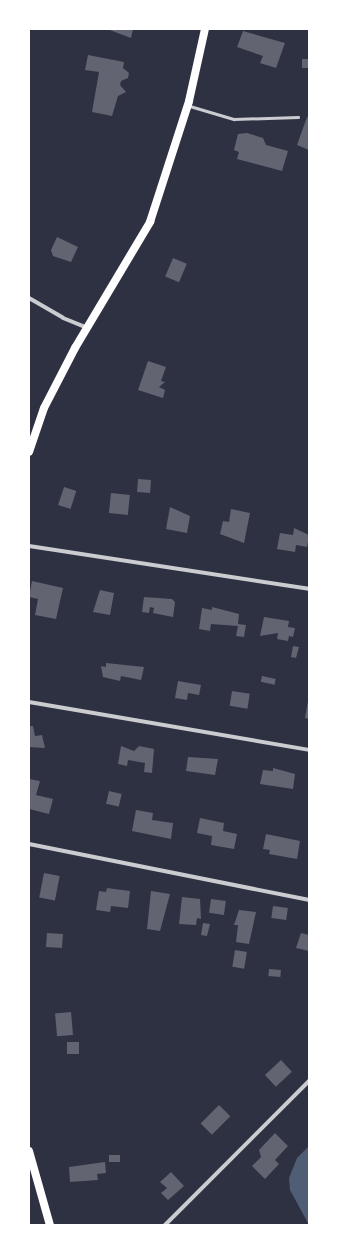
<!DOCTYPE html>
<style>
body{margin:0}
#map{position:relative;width:338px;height:1254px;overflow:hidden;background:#2d3142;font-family:Barlow,sans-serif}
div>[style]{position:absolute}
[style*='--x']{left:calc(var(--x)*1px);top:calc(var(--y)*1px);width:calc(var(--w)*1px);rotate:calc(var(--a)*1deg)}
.water>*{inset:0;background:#4f5d75}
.building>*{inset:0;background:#626471;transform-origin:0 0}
.service>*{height:2.5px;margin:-1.25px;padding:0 1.25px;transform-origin:1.25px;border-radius:1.25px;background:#caccd0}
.minor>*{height:4px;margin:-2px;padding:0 2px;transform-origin:2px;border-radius:2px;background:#caccd0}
.secondary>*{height:8px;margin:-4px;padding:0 4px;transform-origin:4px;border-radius:4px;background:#fff}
span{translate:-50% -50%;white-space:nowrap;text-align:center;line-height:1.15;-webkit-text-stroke:3.5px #fff;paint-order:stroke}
.frame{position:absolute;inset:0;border:30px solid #fff;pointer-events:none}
</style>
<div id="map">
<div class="water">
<i style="clip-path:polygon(309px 1146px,309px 1225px,290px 1190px,289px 1178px,297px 1158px)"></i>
</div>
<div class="building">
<i style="clip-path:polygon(107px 29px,133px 29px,131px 38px)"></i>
<i style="clip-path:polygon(243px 31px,285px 43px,276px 68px,260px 63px,263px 56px,237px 47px)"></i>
<i style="clip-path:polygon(88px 55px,124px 62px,123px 68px,129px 73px,128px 78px,121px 81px,120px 85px,126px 92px,118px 96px,112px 116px,92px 112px,99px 72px,85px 70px)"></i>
<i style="left:302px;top:59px;width:7px;height:9px"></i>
<i style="clip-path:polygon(307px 117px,309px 118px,309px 150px,297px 145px)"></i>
<i style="clip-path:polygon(247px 133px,263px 138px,266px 145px,288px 151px,282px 171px,237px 159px,239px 152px,234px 150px,238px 134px)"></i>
<i style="clip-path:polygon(57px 237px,78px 247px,71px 262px,53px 256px,51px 250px)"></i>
<i style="left:173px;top:258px;width:15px;height:20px;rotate:23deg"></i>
<i style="clip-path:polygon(148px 361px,166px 367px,161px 381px,165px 382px,159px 387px,165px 390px,163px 398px,138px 390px)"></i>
<i style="left:138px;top:479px;width:13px;height:13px;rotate:4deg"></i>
<i style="left:64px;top:487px;width:13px;height:19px;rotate:18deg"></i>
<i style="left:111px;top:493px;width:19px;height:20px;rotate:6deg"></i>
<i style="clip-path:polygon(170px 507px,190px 516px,187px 533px,166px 529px)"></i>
<i style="clip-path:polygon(231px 509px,250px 513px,244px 543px,220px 534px,223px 521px,229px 522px)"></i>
<i style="clip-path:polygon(294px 528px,309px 535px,307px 547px,296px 545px,295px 552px,277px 549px,280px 533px,293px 535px)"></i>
<i style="clip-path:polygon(32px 581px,63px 588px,56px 619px,35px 615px,38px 599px,29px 597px)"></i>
<i style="clip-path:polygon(100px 590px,114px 593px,110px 615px,93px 612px)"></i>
<i style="clip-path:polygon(144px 597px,172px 599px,175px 602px,173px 617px,153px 613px,154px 608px,150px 607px,149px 613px,142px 612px)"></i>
<i style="clip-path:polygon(212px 607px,239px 614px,238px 624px,246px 625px,244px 637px,236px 636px,238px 626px,211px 624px,210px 631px,199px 629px,202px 608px,212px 610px)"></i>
<i style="clip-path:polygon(264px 617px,289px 621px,288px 627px,295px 628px,293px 637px,289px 636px,288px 641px,277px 639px,278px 633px,260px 636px)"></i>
<i style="clip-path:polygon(293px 646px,299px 647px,296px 658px,291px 657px)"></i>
<i style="clip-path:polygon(106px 663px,144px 667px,141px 680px,121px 676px,120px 681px,103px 677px,101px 666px,106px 667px)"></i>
<i style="left:262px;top:676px;width:14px;height:6px;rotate:12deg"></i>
<i style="clip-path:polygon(178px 681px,201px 685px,199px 695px,188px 693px,187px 700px,175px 698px)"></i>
<i style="left:232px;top:691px;width:18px;height:15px;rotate:9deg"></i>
<i style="clip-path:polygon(308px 701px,309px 701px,309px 719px,305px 718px)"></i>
<i style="clip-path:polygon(29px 726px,33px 726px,35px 736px,42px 735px,45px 748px,29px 747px)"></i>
<i style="clip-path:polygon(121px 746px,134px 751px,139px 746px,154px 749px,152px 773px,144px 772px,145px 763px,128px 760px,127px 766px,118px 764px)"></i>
<i style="clip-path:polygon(188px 757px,218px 759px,215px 775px,186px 771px)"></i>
<i style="clip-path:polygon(273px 768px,295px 774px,293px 789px,260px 784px,263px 770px,273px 771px)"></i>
<i style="clip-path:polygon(29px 779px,40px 781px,36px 795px,53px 799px,49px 814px,29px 809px)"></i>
<i style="left:109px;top:791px;width:13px;height:13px;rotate:13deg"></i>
<i style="clip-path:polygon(136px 810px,153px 813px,152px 820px,173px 823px,171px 839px,132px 831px)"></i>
<i style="clip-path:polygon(200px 818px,224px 823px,223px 831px,237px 834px,234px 849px,211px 845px,212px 836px,197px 833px)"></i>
<i style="clip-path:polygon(266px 834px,300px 841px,297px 859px,269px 854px,270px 850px,263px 849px)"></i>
<i style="left:44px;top:873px;width:16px;height:25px;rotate:11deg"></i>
<i style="clip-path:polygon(107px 888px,130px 891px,128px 908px,111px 906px,110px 912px,96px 910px,99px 891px,106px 892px)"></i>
<i style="clip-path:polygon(151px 891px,170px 894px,160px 931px,147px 929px)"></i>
<i style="clip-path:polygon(182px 897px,200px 899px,201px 919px,197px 918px,196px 925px,179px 924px)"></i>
<i style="left:211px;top:899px;width:15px;height:14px;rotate:8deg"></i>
<i style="left:273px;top:906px;width:15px;height:12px;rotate:8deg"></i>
<i style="clip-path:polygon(239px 910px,256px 912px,249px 944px,236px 942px,238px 925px,234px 925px)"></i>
<i style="clip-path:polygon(203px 923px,210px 924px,207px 936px,201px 935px)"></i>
<i style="left:47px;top:933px;width:16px;height:14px;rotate:4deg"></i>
<i style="clip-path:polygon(301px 933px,309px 935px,309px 951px,296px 948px)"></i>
<i style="left:235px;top:950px;width:12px;height:17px;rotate:9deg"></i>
<i style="left:269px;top:969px;width:12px;height:7px;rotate:5deg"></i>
<i style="left:71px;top:1012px;width:23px;height:16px;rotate:85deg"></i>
<i style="left:67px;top:1042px;width:12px;height:12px"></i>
<i style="left:281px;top:1060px;width:16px;height:22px;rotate:47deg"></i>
<i style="left:219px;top:1105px;width:16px;height:26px;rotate:45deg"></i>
<i style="clip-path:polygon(275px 1133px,288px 1146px,275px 1160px,279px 1164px,265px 1179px,252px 1166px,261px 1157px,259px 1150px)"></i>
<i style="left:120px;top:1155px;width:7px;height:11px;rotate:90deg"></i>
<i style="clip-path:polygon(105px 1162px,106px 1173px,97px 1174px,98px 1180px,70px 1182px,69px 1167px)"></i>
<i style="clip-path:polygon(171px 1172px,184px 1186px,168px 1200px,161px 1193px,167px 1188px,160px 1182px)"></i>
</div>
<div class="service">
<i style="--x:190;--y:106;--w:46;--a:16.5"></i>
<i style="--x:234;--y:119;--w:64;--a:-1.8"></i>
</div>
<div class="minor">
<i style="--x:29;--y:298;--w:39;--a:30"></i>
<i style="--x:63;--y:318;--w:27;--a:22"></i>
<i style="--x:29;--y:546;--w:283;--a:8.7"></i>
<i style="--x:29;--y:702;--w:284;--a:9.7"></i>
<i style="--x:29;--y:844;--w:286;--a:11.3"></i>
<i style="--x:165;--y:1225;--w:204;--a:-45"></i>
</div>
<div class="secondary">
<i style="--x:29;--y:452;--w:46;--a:-71.2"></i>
<i style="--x:44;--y:408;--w:68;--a:-62.7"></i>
<i style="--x:75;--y:348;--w:147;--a:-59.2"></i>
<i style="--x:150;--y:222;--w:127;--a:-72.1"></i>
<i style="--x:189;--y:101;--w:74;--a:-77.5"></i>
<i style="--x:29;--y:1151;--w:77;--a:74.2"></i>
</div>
<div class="frame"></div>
</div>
